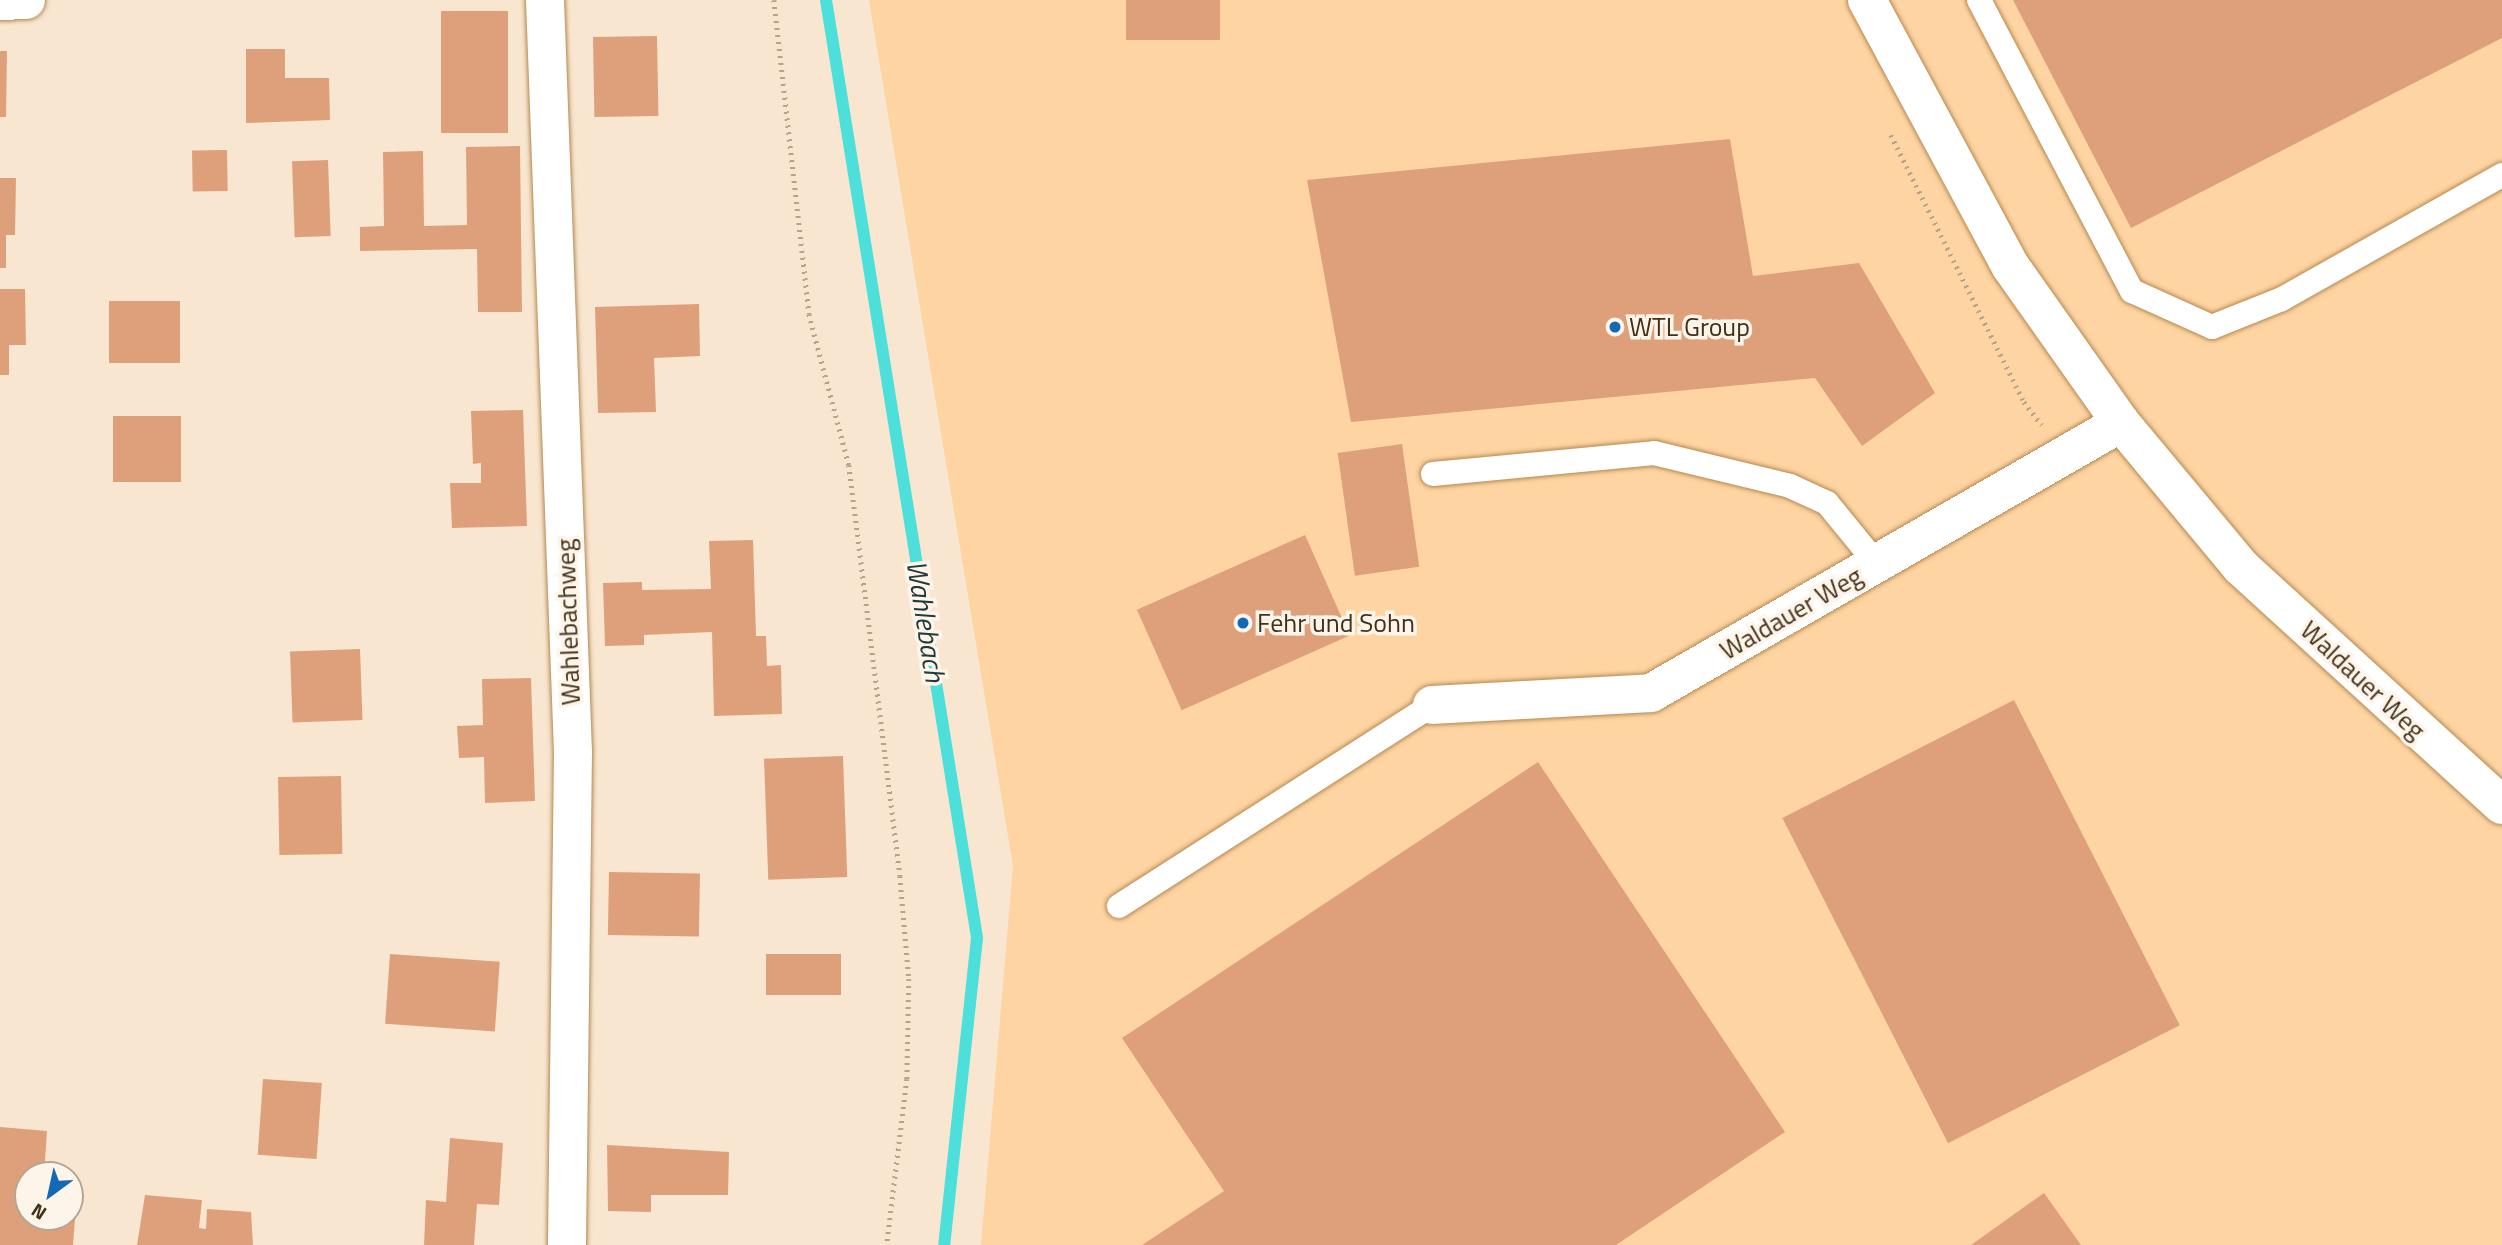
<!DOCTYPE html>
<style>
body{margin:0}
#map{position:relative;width:2502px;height:1245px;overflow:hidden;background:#f9e6d0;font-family:"Titillium Web",sans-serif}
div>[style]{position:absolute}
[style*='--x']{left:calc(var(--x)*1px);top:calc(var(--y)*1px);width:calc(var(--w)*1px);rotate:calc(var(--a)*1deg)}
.built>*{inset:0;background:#fed4a2}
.stream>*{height:12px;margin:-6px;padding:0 6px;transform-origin:6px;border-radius:6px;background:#4ddfda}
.building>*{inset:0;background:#dea07b;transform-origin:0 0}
.path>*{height:4.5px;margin-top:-2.25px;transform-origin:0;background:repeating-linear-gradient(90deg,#b6a38c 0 2px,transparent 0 7px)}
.roads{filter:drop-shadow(0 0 2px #b48951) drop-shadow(0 0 2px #b48951)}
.service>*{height:24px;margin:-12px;padding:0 12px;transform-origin:12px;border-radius:12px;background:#fff}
.minor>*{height:38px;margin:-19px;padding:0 19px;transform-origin:19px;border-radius:19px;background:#fff}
.tertiary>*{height:38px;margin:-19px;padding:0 19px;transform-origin:19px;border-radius:19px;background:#fff}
.dots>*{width:19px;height:19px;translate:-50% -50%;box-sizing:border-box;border:4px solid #fef5ea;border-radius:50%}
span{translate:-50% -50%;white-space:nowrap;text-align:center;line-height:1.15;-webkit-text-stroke:7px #fef5ea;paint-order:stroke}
.poi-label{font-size:26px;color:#433019}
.left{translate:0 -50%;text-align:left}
.street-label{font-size:26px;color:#433019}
.water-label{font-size:28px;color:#223a39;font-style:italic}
.north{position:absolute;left:14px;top:1161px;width:70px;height:70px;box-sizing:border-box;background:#fef5ea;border:2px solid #b3a696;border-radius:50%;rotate:213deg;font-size:19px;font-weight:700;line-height:28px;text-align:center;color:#433019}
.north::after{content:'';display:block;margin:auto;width:24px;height:32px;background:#1269b6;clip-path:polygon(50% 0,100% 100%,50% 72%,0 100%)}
</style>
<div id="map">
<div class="built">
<i style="clip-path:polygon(869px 0,2502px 0,2502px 1245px,981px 1245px,1013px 866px)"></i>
</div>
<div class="stream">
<i style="--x:826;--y:0;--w:950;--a:80.85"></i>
<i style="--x:977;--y:938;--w:309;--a:96.1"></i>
</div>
<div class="building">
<i style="left:1126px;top:0;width:94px;height:40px"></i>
<i style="clip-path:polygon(2013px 0,2502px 0,2502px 38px,2131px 228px)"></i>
<i style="left:508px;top:11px;width:122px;height:67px;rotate:90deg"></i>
<i style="left:657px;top:36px;width:80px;height:64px;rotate:89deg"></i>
<i style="clip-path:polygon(246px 49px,285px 49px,285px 78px,329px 78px,330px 120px,246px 123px)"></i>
<i style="clip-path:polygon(0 51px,7px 51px,6px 117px,0 117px)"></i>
<i style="clip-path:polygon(1730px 139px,1753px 276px,1859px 263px,1935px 393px,1862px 446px,1815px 378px,1351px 422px,1307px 180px)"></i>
<i style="clip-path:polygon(520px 146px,522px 312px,478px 312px,477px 249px,360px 251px,360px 227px,384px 226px,383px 152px,423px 151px,424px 226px,467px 225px,466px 147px)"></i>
<i style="left:227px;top:150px;width:41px;height:35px;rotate:89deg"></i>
<i style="left:328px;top:160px;width:76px;height:36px;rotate:88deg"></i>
<i style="clip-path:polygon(0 178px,16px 178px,15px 235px,6px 235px,6px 268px,0 268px)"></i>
<i style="clip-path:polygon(0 289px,25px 289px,26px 345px,9px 345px,9px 375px,0 375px)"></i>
<i style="left:180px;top:301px;width:62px;height:71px;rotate:90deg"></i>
<i style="clip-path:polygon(699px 304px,700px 356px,654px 358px,656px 412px,598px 413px,595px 307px)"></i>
<i style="clip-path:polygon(523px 410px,527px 526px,452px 528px,450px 483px,481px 483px,481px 463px,473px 464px,471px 411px)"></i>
<i style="left:113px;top:416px;width:68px;height:66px"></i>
<i style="left:1402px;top:444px;width:124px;height:65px;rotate:82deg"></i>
<i style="left:1305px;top:535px;width:110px;height:184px;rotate:66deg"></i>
<i style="clip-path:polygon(753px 540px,756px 636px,766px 636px,767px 666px,781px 665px,782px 714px,714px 716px,712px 632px,644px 635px,644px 645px,605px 646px,603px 583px,642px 582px,642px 590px,711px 589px,709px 541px)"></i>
<i style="left:360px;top:649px;width:71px;height:70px;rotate:88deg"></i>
<i style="clip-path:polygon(531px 678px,535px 801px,485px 803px,484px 757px,459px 758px,457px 726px,483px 725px,482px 679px)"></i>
<i style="left:2014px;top:700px;width:365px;height:260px;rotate:63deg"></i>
<i style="left:843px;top:756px;width:121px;height:79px;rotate:88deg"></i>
<i style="clip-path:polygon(1538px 762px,1785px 1132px,1616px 1245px,1142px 1245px,1224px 1191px,1122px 1038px)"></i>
<i style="left:341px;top:776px;width:78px;height:63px;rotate:89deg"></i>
<i style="left:609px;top:872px;width:91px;height:63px;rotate:1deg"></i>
<i style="left:390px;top:954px;width:110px;height:70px;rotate:4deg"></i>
<i style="left:766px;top:954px;width:75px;height:41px"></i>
<i style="left:263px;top:1079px;width:59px;height:76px;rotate:4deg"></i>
<i style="clip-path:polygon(0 1127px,47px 1131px,44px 1175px,28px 1175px,28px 1217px,75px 1219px,73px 1245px,0 1245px)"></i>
<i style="clip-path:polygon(450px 1138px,503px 1143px,499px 1205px,477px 1204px,474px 1245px,424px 1245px,426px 1200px,446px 1202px)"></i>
<i style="clip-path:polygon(607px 1145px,729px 1152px,728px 1195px,651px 1195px,651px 1212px,608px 1211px)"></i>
<i style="clip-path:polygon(2044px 1193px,2081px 1245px,1971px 1245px)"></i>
<i style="clip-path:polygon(145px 1195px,202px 1200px,199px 1228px,206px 1229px,207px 1209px,251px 1212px,253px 1245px,137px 1245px)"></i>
</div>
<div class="path">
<i style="--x:774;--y:0;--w:316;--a:83.6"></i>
<i style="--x:809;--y:314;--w:156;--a:75.2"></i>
<i style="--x:849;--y:465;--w:414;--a:82.9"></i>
<i style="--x:900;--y:876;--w:103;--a:85"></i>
<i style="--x:909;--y:979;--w:100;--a:91.1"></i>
<i style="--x:907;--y:1079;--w:167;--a:96.9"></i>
<i style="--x:1891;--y:135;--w:298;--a:63.5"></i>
<i style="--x:2024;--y:402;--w:29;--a:52"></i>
</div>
<div class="roads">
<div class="service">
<i style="--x:1979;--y:0;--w:329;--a:62.3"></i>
<i style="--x:2132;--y:291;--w:88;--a:24.2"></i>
<i style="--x:2212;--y:327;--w:75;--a:-21.8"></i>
<i style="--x:2282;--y:299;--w:253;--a:-29.4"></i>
<i style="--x:1433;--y:474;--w:222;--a:-5.4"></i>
<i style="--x:1654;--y:453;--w:140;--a:13.6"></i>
<i style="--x:1790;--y:486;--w:41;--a:24.7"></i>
<i style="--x:1827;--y:503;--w:79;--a:50.7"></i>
<i style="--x:1119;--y:906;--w:372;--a:-32.7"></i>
</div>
<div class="minor">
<i style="--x:545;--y:0;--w:753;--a:87.87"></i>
<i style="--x:573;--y:752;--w:493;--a:90.7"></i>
<i style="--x:0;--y:1;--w:26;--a:-2"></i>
<i style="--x:1432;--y:705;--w:219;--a:-3.1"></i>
<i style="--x:1651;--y:693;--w:542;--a:-29.88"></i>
</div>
<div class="tertiary">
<i style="--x:1867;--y:0;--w:303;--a:61.7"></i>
<i style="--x:2011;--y:267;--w:191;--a:54.8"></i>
<i style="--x:2121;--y:423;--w:187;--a:50.2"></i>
<i style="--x:2241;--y:567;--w:353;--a:42.4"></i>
</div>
</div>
<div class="dots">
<i style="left:1615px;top:327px;background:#1269b6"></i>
<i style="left:1243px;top:623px;background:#1269b6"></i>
</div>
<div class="poi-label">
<span class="left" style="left:1629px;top:327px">WTL Group</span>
<span class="left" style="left:1257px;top:623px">Fehr und Sohn</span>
</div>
<div class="street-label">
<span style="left:1791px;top:613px;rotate:-30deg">Waldauer Weg</span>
<span style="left:568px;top:622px;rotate:-92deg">Wahlebachweg</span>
<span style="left:2363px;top:680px;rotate:43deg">Waldauer Weg</span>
</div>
<div class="water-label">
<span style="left:926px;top:621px;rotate:81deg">Wahlebach</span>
</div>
<div class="north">N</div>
</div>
